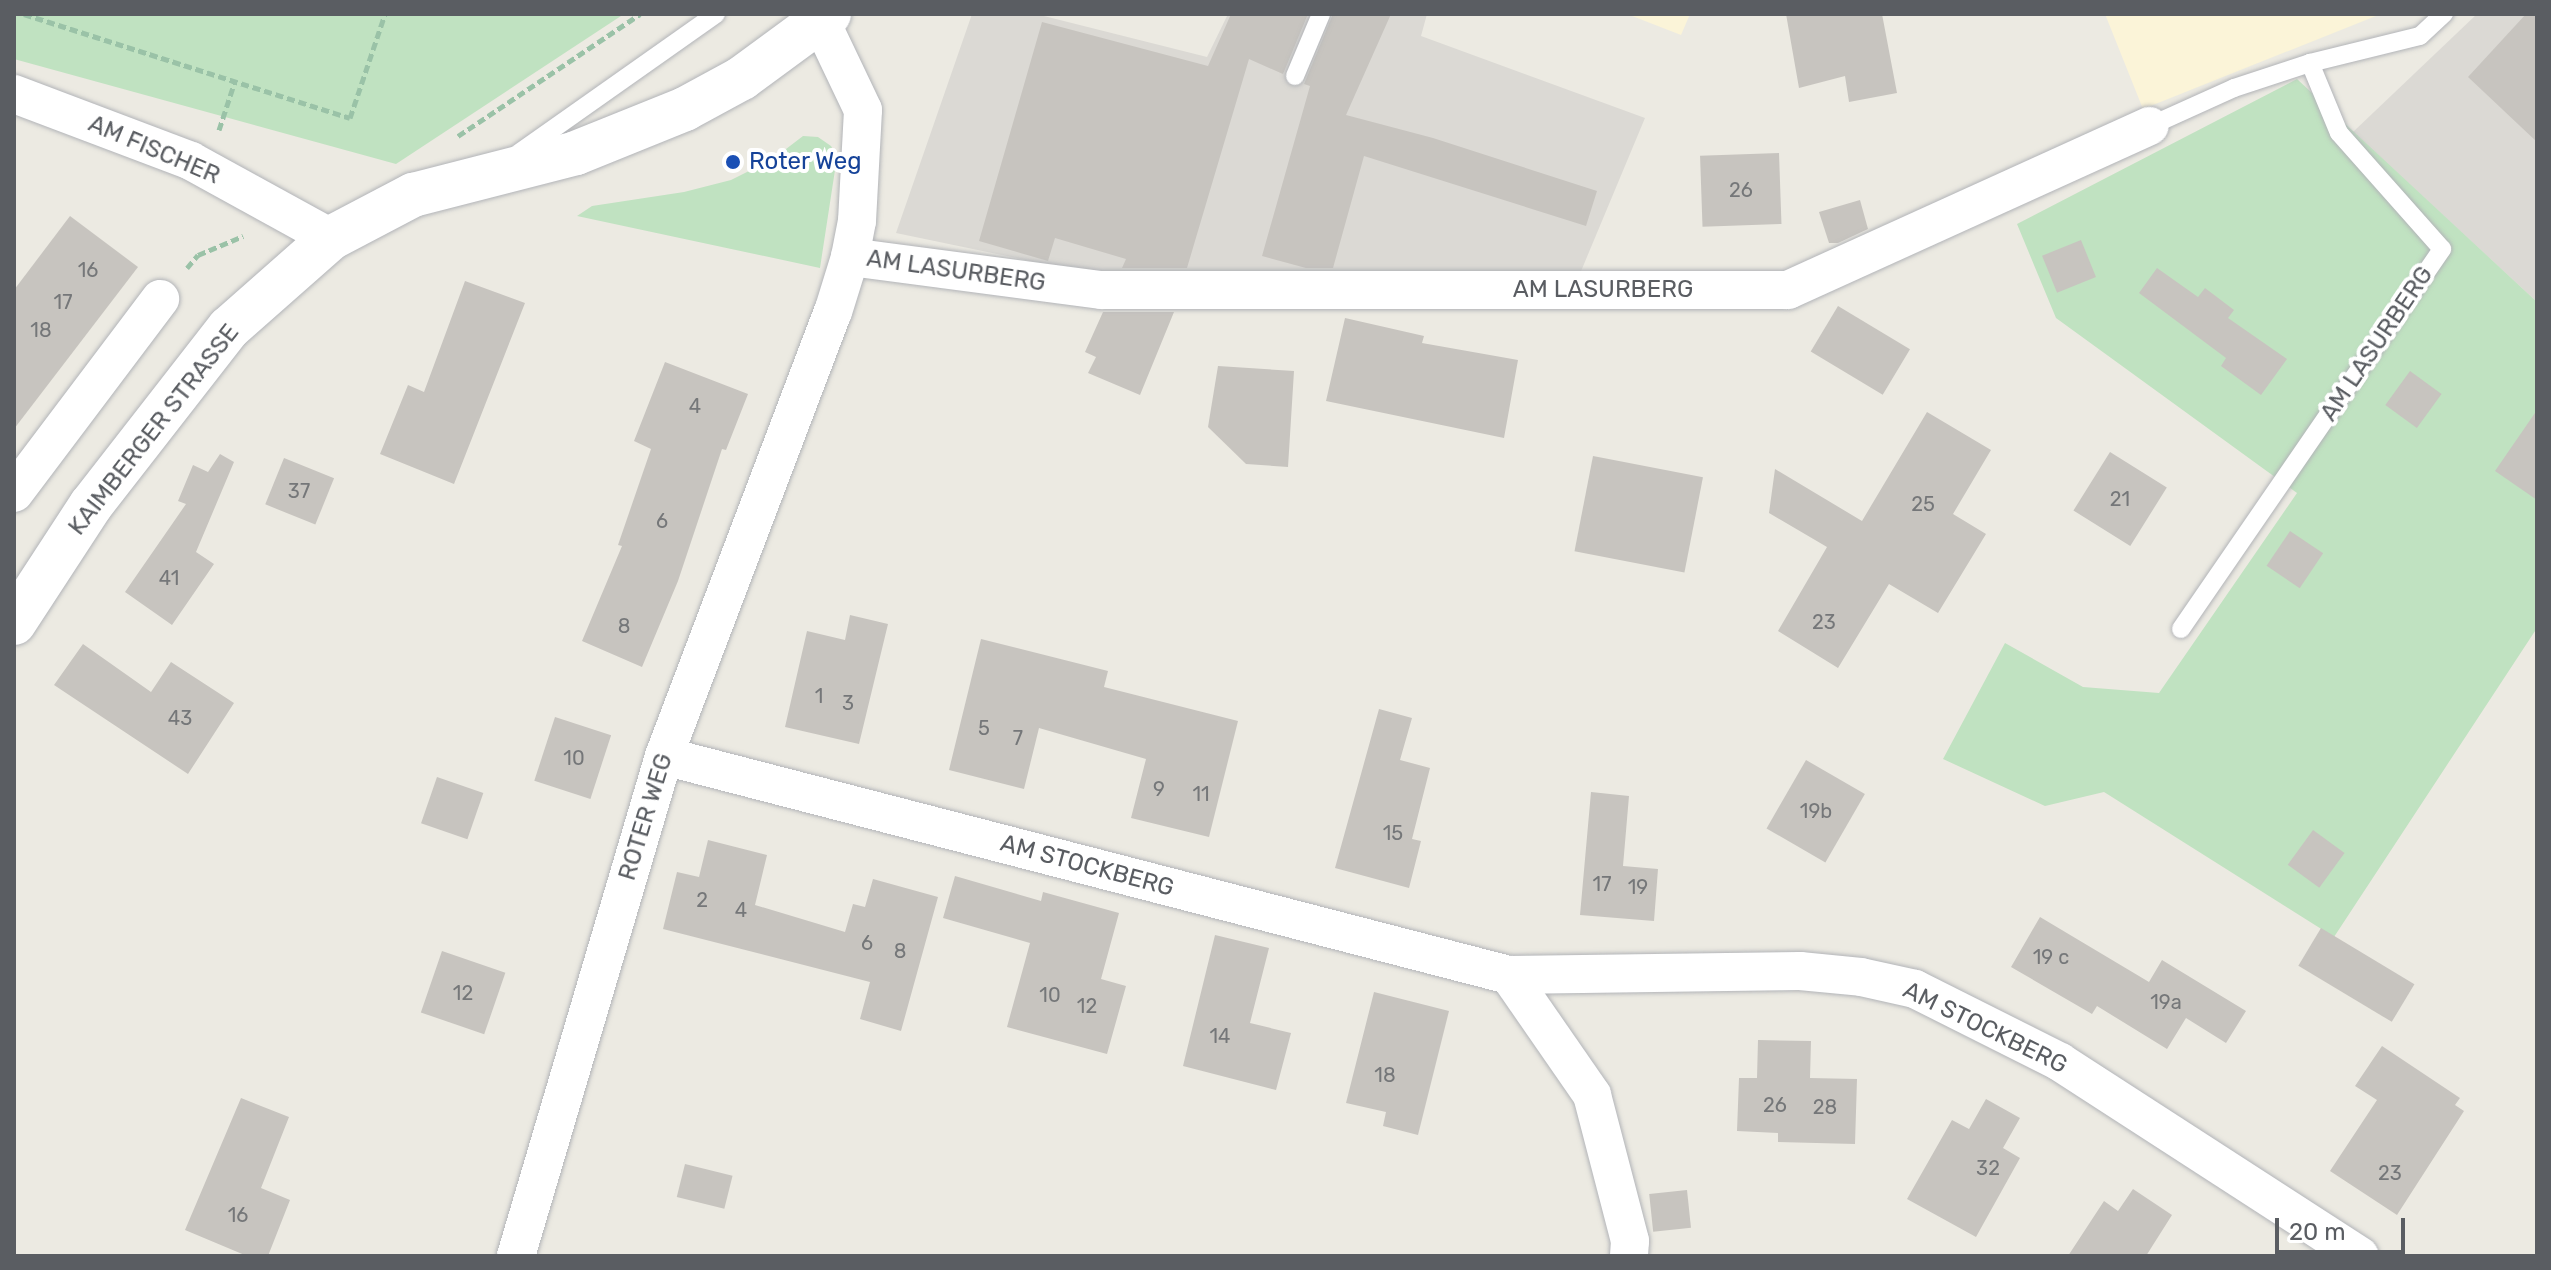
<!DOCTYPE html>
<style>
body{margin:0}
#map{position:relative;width:2551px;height:1270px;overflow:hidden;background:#eceae2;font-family:Rubik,sans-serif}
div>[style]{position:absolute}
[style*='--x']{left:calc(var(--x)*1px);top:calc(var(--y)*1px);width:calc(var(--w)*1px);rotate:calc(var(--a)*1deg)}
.commercial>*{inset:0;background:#fbf4d8}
.industrial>*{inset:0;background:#dbd9d4}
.green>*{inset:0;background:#c0e2c1}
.building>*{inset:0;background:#c7c4bf;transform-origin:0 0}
.path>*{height:5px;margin-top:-2.5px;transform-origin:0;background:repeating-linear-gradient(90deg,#9ac2a7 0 8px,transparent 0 12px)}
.roads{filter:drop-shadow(0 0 2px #b2b4b8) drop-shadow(0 0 2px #b2b4b8)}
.service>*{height:18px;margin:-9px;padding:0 9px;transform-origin:9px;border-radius:9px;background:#fff}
.minor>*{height:38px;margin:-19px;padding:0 19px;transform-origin:19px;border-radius:19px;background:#fff}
.secondary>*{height:44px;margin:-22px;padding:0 22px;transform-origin:22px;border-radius:22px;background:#fff}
.dots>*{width:22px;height:22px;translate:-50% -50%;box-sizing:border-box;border:4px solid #fff;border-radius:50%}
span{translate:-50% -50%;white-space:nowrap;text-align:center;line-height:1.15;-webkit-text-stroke:8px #fff;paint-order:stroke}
.number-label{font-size:20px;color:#757779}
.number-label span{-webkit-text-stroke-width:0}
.street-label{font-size:24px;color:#5a5d62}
.transit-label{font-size:24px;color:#164399}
.left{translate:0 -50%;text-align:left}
.frame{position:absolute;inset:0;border:16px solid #5a5d62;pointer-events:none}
.scale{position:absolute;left:2275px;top:1218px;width:130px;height:36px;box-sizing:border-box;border:4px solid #5a5d62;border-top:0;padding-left:10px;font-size:24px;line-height:28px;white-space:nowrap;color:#5a5d62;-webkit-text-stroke:6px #fff;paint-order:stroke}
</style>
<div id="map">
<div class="commercial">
<i style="clip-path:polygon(1627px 14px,1690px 14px,1681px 35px)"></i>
<i style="clip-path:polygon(2105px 14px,2381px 14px,2143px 109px)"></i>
</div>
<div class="industrial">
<i style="clip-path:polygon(972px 14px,1036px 14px,1207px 57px,1228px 14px,1427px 14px,1421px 36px,1645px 118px,1579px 276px,1098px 275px,896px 233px)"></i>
<i style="clip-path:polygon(2477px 14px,2537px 14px,2537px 302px,2353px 132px)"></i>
</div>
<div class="green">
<i style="clip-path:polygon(14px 14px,624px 14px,396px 164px,14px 59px)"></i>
<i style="clip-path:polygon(2297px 79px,2537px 302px,2537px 628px,2334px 937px,2104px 792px,2045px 806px,1943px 759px,2005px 643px,2083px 687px,2159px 693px,2297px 493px,2056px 318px,2017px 224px)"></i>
<i style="clip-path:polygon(803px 136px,818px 137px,831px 146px,837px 157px,820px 268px,577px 216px,592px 206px,684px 192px,731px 180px,773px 159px)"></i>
</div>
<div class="building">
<i style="clip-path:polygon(1231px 14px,1308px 14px,1283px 74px,1249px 59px,1187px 268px,1122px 268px,1126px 259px,1055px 238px,1048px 261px,979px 241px,1042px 22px,1208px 66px)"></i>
<i style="clip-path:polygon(1333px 14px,1391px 14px,1346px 115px,1433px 138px,1597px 191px,1586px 226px,1364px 156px,1333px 268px,1306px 268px,1262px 256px,1310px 86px,1304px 84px)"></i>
<i style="clip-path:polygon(1786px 14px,1882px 14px,1897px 93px,1849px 102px,1845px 76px,1799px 88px)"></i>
<i style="clip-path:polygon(2526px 14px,2537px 14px,2537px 142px,2468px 77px)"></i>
<i style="left:1779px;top:153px;width:71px;height:79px;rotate:88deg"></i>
<i style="clip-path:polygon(1860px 200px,1868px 229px,1838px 243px,1829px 243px,1819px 212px)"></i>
<i style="clip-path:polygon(70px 216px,138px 267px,14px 429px,14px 290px)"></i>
<i style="left:2081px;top:240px;width:40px;height:42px;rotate:68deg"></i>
<i style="clip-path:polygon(2157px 268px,2198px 297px,2205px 288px,2234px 310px,2228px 318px,2287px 359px,2261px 395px,2221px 366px,2226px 358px,2139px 293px)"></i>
<i style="clip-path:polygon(465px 281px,525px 303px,454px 484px,380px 454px,408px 385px,424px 392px)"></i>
<i style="left:1838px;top:306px;width:84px;height:53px;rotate:31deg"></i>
<i style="clip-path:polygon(1103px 312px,1174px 312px,1140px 395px,1088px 373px,1096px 357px,1085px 352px)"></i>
<i style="clip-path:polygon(1345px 318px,1424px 336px,1422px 343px,1518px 360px,1504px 438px,1326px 401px)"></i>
<i style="clip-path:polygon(665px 362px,748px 394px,726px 450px,722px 449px,678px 581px,642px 667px,582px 641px,622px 546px,618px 545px,651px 449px,634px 441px)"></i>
<i style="clip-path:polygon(1218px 366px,1294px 371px,1288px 467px,1246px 464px,1208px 427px)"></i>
<i style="left:2410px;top:371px;width:39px;height:42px;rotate:36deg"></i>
<i style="clip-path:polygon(2537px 410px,2537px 500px,2495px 471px)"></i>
<i style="clip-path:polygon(1927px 412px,1991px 450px,1953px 514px,1986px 534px,1938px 613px,1889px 584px,1838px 668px,1778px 631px,1827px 547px,1769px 513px,1775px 469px,1862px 521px)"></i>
<i style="left:2110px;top:452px;width:67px;height:69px;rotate:32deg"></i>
<i style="clip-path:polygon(220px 454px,234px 462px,196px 552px,214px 564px,172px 625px,125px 592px,186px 504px,178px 501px,193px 465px,208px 472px)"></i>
<i style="left:1593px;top:456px;width:112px;height:97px;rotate:11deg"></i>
<i style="left:284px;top:458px;width:54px;height:50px;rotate:22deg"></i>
<i style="left:2290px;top:531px;width:40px;height:42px;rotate:34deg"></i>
<i style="clip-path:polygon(850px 615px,888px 624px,859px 744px,785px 727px,807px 631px,845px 640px)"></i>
<i style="clip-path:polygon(981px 639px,1108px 671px,1104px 687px,1238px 721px,1209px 837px,1131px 818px,1146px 759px,1039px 728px,1024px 789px,949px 770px)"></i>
<i style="clip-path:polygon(83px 644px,151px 692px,171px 662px,234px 703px,188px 774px,54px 685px)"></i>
<i style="clip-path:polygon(1379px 709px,1412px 718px,1400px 760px,1430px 768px,1412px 839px,1421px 841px,1409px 888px,1335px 868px)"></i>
<i style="left:555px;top:717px;width:59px;height:67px;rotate:18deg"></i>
<i style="left:1806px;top:760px;width:68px;height:79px;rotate:30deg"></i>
<i style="left:437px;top:777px;width:49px;height:49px;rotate:19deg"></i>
<i style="clip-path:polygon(1591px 792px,1629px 796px,1623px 866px,1658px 869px,1654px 921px,1580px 915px)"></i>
<i style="left:2313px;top:830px;width:39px;height:43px;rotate:36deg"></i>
<i style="clip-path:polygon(708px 840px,767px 855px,755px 905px,845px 932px,853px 904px,865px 907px,873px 879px,938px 897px,901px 1031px,860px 1019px,870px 982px,663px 929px,677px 872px,699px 877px)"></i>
<i style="clip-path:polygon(955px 876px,1041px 901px,1043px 892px,1119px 913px,1101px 979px,1126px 986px,1107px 1054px,1007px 1027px,1030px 943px,943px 918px)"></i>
<i style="clip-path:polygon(2040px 917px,2149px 982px,2162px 960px,2246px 1011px,2226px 1043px,2186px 1018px,2167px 1049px,2097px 1006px,2092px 1014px,2011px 967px)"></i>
<i style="left:2321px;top:928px;width:109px;height:44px;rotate:31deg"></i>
<i style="clip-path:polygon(1215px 935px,1269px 948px,1250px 1023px,1291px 1033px,1276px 1090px,1183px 1066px)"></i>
<i style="left:442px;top:951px;width:67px;height:65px;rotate:19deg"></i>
<i style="clip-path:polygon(1374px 992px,1449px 1011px,1418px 1135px,1383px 1126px,1386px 1112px,1346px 1103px)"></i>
<i style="clip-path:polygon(1758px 1040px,1811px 1041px,1810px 1078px,1857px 1079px,1855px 1144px,1778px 1142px,1778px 1133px,1737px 1131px,1739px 1078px,1757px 1078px)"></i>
<i style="clip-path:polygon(2382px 1046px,2460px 1098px,2455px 1105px,2464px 1111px,2397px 1215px,2330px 1171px,2377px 1100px,2355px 1086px)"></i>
<i style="clip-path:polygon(241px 1098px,289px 1117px,261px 1188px,290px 1200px,268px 1256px,247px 1256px,185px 1230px)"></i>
<i style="clip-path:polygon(1986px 1099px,2020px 1118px,2003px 1148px,2020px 1158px,1976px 1237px,1907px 1199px,1952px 1120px,1969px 1129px)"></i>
<i style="left:685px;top:1164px;width:49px;height:34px;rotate:14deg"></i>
<i style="clip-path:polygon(2133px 1189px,2172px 1215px,2146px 1256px,2068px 1256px,2104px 1201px,2118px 1211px)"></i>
<i style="left:1687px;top:1190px;width:38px;height:38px;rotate:84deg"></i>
</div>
<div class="path">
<i style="--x:24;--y:14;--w:342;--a:17.7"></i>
<i style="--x:350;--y:118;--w:110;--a:-71.4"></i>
<i style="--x:219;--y:130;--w:52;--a:-71.9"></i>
<i style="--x:458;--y:136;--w:219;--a:-33.8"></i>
<i style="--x:187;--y:268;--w:17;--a:-50"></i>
<i style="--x:198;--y:255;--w:49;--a:-22.9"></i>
</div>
<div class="roads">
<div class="service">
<i style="--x:1295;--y:76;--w:67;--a:-67.2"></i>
<i style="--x:2150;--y:126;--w:92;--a:-24.3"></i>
<i style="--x:2234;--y:88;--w:80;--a:-18.2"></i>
<i style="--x:2310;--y:63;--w:113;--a:-13.8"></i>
<i style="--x:2420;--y:36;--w:33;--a:-43"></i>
<i style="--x:519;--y:153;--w:241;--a:-35.2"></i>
<i style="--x:2181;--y:629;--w:461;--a:-55.5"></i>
<i style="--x:2442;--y:249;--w:155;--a:-131.6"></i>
<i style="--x:2339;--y:133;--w:76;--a:-112.5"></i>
</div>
<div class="minor">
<i style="--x:14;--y:94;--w:189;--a:20.7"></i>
<i style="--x:191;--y:161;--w:160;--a:28.8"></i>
<i style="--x:850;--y:257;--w:253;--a:7.5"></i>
<i style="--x:1101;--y:290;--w:687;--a:0"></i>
<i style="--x:1788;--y:290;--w:397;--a:-24.4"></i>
<i style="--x:14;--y:493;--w:243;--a:-53"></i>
<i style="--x:664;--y:756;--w:873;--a:14.53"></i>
<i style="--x:1509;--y:975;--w:291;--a:-0.8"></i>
<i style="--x:1800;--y:971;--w:61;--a:5.6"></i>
<i style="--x:1861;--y:977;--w:55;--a:12.5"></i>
<i style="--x:1915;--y:989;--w:162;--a:26.7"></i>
<i style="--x:2060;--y:1062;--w:357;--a:32.9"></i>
<i style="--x:1509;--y:975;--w:146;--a:55.3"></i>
<i style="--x:1592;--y:1095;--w:151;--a:75.4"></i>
<i style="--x:1630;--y:1241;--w:15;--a:94"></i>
<i style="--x:516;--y:1256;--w:521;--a:-73.51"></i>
<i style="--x:664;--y:756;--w:475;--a:-69.2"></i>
<i style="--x:833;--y:312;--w:58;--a:-72.8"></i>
<i style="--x:850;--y:257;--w:37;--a:-79"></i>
<i style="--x:857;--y:221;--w:111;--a:-86.9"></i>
<i style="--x:863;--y:110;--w:98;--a:-115.5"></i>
</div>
<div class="secondary">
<i style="--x:14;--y:623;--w:141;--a:-56.9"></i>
<i style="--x:91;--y:505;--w:224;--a:-52.1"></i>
<i style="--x:229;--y:328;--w:136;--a:-41.4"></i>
<i style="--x:331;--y:238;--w:93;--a:-27.7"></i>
<i style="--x:413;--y:195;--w:168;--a:-14.4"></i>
<i style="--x:576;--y:153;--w:118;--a:-22"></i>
<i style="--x:685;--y:109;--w:65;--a:-28.5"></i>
<i style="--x:742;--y:78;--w:108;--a:-36.3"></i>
</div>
</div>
<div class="dots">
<i style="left:733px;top:162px;background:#1a4fb4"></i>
</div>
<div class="number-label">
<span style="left:1741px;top:190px">26</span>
<span style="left:88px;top:270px">16</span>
<span style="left:63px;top:302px">17</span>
<span style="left:41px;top:330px">18</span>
<span style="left:695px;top:406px">4</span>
<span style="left:299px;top:491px">37</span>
<span style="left:2120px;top:499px">21</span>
<span style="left:1923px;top:504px">25</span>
<span style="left:662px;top:521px">6</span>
<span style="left:169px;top:578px">41</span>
<span style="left:1824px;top:622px">23</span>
<span style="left:624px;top:626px">8</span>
<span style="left:819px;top:696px">1</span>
<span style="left:848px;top:703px">3</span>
<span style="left:180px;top:718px">43</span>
<span style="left:984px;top:728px">5</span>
<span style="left:1018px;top:738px">7</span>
<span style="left:574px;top:758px">10</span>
<span style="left:1159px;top:789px">9</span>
<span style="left:1201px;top:794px">11</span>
<span style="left:1816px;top:811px">19b</span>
<span style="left:1393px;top:833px">15</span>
<span style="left:1602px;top:884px">17</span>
<span style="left:1638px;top:887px">19</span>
<span style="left:702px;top:900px">2</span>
<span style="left:741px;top:910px">4</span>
<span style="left:867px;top:943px">6</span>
<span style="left:900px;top:951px">8</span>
<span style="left:2051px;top:957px">19 c</span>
<span style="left:463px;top:993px">12</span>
<span style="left:1050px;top:995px">10</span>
<span style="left:2166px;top:1002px">19a</span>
<span style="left:1087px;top:1006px">12</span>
<span style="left:1220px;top:1036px">14</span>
<span style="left:1385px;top:1075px">18</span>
<span style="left:1775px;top:1105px">26</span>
<span style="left:1825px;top:1107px">28</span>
<span style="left:1988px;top:1168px">32</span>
<span style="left:2390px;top:1173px">23</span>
<span style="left:238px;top:1215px">16</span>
</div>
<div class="street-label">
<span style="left:154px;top:150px;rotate:23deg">AM FISCHER</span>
<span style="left:956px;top:271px;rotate:8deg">AM LASURBERG</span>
<span style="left:1603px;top:290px">AM LASURBERG</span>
<span style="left:2377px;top:344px;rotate:-56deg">AM LASURBERG</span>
<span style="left:154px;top:430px;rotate:-52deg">KAIMBERGER STRASSE</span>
<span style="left:646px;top:817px;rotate:-73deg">ROTER WEG</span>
<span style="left:1087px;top:866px;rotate:15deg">AM STOCKBERG</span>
<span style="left:1985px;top:1028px;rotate:26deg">AM STOCKBERG</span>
</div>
<div class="transit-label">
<span class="left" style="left:749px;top:162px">Roter Weg</span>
</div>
<div class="frame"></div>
<div class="scale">20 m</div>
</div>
